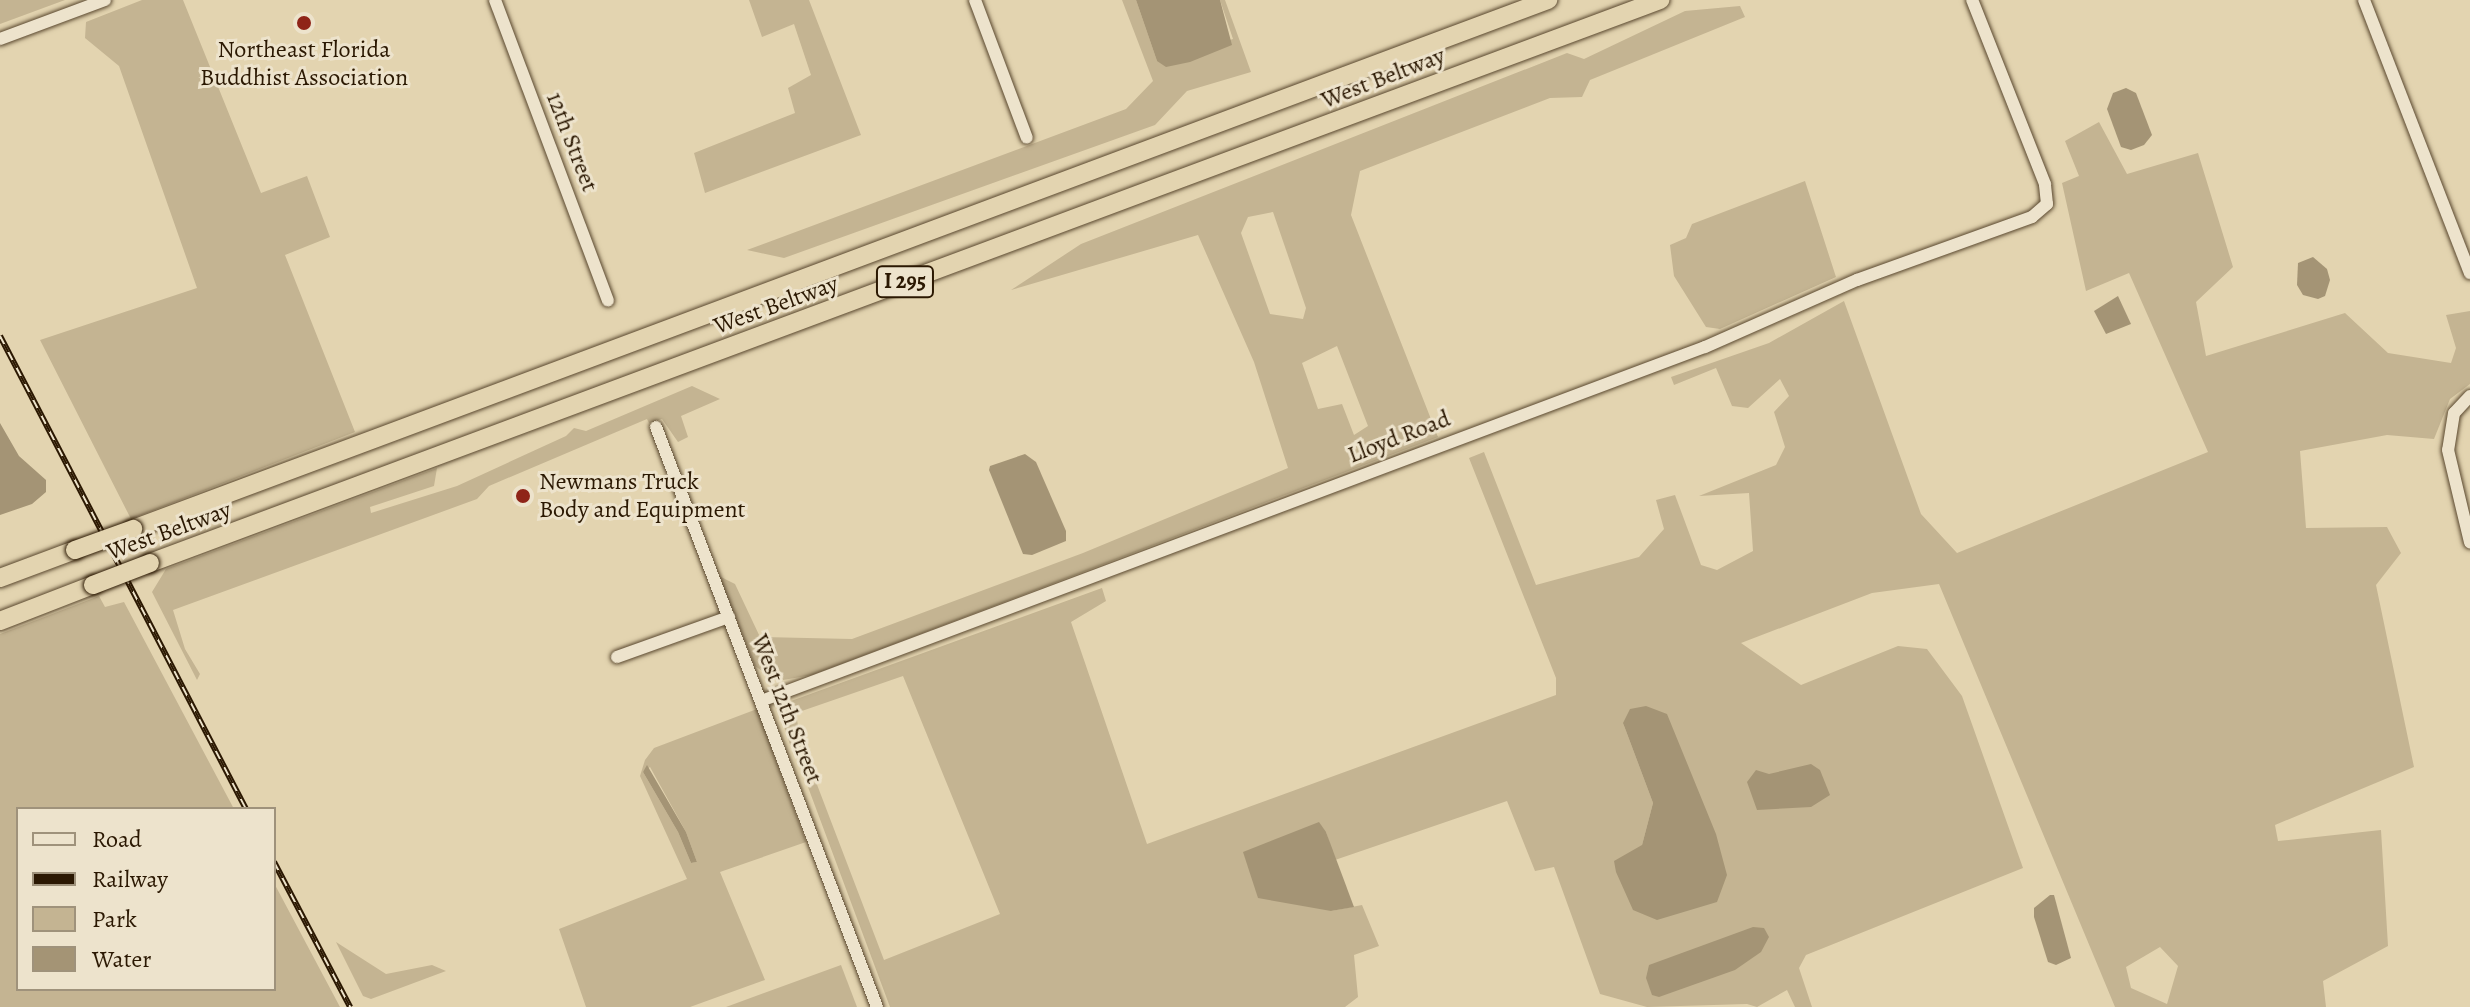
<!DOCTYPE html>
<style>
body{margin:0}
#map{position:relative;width:2470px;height:1007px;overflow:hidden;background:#e3d4b0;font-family:Alegreya,serif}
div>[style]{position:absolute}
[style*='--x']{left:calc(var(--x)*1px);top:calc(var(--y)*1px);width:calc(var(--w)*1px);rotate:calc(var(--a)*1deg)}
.green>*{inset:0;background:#c4b492}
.water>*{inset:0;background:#a49475}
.roads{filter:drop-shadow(0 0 2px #59472e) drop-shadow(0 0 2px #59472e)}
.minor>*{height:12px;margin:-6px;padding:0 6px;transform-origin:6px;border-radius:6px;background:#ede3cc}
.highway>*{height:18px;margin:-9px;padding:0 9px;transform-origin:9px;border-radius:9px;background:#e3d4b0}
.rail>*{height:6px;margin-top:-3px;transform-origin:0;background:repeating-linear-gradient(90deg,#ede3cc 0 9px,#2b1802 0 18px);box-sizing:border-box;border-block:2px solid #2b1802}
.bridges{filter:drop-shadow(0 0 2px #2b1802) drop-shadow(0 0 2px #2b1802)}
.highway-bridge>*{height:18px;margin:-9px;padding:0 9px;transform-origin:9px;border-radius:9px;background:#e3d4b0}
.dots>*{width:22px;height:22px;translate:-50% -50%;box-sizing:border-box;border:4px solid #ede3cc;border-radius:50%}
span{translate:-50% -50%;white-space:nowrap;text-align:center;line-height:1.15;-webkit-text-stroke:6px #ede3cc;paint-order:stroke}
.shield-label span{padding:2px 6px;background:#ede3cc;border:2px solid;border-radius:6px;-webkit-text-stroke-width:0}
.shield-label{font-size:22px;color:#2b1802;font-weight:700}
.poi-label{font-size:24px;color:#2b1802}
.left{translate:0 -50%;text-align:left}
.street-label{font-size:24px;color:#2b1802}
.legend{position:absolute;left:16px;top:807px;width:260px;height:184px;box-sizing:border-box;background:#ede3cc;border:2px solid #9f927b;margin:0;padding:10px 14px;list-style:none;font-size:24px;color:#2b1802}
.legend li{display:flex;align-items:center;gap:16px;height:40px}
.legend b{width:40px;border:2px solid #9f927b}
</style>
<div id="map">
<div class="green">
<i style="clip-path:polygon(0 0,65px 0,0 24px)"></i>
<i style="clip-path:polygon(142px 0,183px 0,261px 193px,307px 176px,330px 237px,285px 255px,355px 432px,131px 519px,40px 340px,197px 288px,119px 66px,85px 38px,86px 22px)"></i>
<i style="clip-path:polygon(749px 0,809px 0,861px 135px,705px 193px,694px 153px,795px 113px,788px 88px,811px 75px,794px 24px,762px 37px)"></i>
<i style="clip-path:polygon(1122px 0,1136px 0,1157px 61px,1233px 39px,1220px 0,1225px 0,1251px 72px,1187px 91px,1155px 125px,784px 258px,747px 250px,1126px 109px,1153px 81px)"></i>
<i style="clip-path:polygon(evenodd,1740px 6px,1745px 17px,1590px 80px,1582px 97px,1550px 98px,1360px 171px,1351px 215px,1438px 437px,812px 675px,777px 681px,755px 666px,719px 576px,735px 584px,760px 637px,852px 639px,1083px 553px,1288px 468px,1254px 362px,1198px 235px,1011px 290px,1081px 244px,1567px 53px,1584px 59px,1685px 11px,1740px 6px,1273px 212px,1306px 308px,1303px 319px,1270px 314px,1241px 233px,1248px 217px,1273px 212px,1740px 6px,1337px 346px,1368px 426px,1354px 435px,1342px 404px,1318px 409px,1302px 363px,1337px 346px)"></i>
<i style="clip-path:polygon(evenodd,2099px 122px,2127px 174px,2198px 153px,2233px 267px,2196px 302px,2206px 356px,2345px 313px,2388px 353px,2451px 363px,2456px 348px,2446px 315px,2470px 311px,2470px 384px,2450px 399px,2434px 439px,2387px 435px,2300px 451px,2306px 528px,2387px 527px,2401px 553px,2376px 585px,2414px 767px,2275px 825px,2278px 841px,2381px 830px,2388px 946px,2323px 981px,2326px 1007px,2115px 1007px,1939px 584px,1872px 593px,1741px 643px,1801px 685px,1898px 646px,1927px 649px,1962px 696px,2023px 868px,1806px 955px,1799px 968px,1812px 1007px,1795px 1007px,1787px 990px,1757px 1007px,1747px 1004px,1647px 1007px,1600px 994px,1554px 867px,1535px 871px,1507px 801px,1335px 860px,1326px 832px,1331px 911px,1362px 905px,1379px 946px,1354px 955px,1358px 997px,1345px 1007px,890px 1007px,808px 787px,816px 782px,884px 960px,1000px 914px,903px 676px,796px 713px,801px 746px,792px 750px,781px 718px,791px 701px,1102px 588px,1106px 601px,1071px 622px,1147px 844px,1556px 695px,1556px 678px,1469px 458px,1484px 452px,1536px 585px,1639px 557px,1664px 529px,1656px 500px,1675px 495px,1701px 565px,1717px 570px,1753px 551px,1749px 493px,1699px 496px,1776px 465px,1785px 447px,1774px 412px,1789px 396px,1780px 379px,1748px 408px,1732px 406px,1716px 368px,1674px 385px,1671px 377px,1769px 343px,1844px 301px,1921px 514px,1957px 553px,2208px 452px,2129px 273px,2086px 291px,2062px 183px,2079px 176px,2065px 141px,2099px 122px,1623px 723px,1717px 902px,1642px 845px,1653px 803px,1623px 723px,2099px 122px,2160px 947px,2178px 966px,2167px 1004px,2131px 988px,2126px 967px,2160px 947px)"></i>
<i style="clip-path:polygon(1805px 181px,1836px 277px,1720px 329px,1706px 327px,1674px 276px,1670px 245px,1686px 238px,1692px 224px)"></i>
<i style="clip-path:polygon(692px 386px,720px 399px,681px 416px,688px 437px,678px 442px,662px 419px,649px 423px,647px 419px,489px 486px,477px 499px,173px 610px,185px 649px,200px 674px,197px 680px,152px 592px,166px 569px,437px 468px,434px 486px,370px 507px,371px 513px,457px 486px,566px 436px,574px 428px,586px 431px)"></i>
<i style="clip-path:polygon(99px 596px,105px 607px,124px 602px,234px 809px,18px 809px,18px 989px,274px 989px,274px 883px,340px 1007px,0 1007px,0 634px)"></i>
<i style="clip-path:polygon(evenodd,757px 709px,806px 842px,720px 872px,765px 980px,690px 1007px,586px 1007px,559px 929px,687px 879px,640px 776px,645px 760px,654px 748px,757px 709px,650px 767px,686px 832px,697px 862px,691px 863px,678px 832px,643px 772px,650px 767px)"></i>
<i style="clip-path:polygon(336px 942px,386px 974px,432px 965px,446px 971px,371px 999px,363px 996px)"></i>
<i style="clip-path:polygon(841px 965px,857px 1007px,726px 1007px)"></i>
</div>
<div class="water">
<i style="clip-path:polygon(1136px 0,1220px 0,1232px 45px,1190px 62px,1166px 67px,1157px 61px)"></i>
<i style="clip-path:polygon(2126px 88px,2136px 93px,2152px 135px,2144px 145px,2131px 150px,2121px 147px,2107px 109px,2113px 93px)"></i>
<i style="clip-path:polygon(2313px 257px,2327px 269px,2330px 280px,2325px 296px,2318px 299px,2303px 295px,2297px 285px,2298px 263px)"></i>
<i style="clip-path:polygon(2118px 296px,2131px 324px,2106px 334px,2094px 311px)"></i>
<i style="clip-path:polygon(0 423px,19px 456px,46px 480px,46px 492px,32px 504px,0 515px)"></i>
<i style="clip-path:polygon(1025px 454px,1036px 462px,1066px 531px,1066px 541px,1032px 555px,1023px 554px,989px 470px,990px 466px)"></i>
<i style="clip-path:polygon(1646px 706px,1667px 714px,1716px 834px,1727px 875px,1717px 902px,1657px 920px,1633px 910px,1616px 872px,1614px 861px,1642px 845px,1653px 803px,1623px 723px,1630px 709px)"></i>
<i style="clip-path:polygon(1811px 764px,1820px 770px,1830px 795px,1811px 807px,1757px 810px,1747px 782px,1756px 770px,1769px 774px)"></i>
<i style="clip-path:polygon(647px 765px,686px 832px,697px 862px,691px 863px,678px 832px,643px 772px)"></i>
<i style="clip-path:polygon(1319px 822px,1326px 832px,1354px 907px,1331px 911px,1258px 898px,1243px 852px)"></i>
<i style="clip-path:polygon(2050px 895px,2054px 895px,2071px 958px,2056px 965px,2048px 962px,2034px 917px,2034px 908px)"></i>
<i style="clip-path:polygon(1753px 927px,1764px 928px,1769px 937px,1761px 952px,1735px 970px,1659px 997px,1652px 995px,1646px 978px,1649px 965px)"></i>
</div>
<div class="roads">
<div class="minor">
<i style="--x:495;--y:0;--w:321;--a:69.4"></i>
<i style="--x:975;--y:0;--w:147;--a:69.4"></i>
<i style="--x:2364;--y:0;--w:293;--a:68.8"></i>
<i style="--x:0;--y:39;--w:112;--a:-20.4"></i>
<i style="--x:2470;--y:396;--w:23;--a:133"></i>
<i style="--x:2454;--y:413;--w:37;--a:99"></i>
<i style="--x:2448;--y:450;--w:95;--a:76.6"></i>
<i style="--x:656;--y:427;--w:621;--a:69.14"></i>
<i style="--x:617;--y:657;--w:119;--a:-19.7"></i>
<i style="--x:761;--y:701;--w:1008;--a:-20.56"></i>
<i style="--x:1705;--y:347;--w:166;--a:-23.8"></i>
<i style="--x:1857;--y:280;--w:186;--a:-19.8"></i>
<i style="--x:2032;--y:217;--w:20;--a:-41"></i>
<i style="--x:2047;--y:204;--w:20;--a:-96"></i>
<i style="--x:2045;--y:184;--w:198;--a:-111.6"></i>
</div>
<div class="highway">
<i style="--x:133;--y:529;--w:1511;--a:-20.5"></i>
<i style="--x:150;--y:563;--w:1612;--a:-20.45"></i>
<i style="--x:0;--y:578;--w:80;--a:-20.5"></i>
<i style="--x:0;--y:621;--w:100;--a:-21.2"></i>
</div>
</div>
<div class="rail">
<i style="--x:0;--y:336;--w:533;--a:62.52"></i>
<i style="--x:274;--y:862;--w:164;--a:62.3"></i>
</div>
<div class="bridges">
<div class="highway-bridge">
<i style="--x:75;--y:550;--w:62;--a:-19.9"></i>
<i style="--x:93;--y:585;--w:61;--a:-21.1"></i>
</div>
</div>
<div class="dots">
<i style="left:304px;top:23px;background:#8f2418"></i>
<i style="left:523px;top:496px;background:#8f2418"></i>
</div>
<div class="shield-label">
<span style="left:905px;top:282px">I 295</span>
</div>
<div class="poi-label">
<span style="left:304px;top:64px">Northeast Florida<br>Buddhist Association</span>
<span class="left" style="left:539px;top:496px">Newmans Truck<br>Body and Equipment</span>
</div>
<div class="street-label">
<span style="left:1383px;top:78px;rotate:-21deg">West Beltway</span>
<span style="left:572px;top:142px;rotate:69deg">12th Street</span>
<span style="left:776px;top:305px;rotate:-20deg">West Beltway</span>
<span style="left:1399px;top:437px;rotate:-21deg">Lloyd Road</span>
<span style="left:169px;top:531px;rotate:-20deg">West Beltway</span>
<span style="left:787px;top:709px;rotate:69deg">West 12th Street</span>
</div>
<ul class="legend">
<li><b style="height:10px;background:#ede3cc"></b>Road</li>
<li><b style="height:10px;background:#2b1802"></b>Railway</li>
<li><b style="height:22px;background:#c4b492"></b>Park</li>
<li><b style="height:22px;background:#a49475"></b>Water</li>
</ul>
</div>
